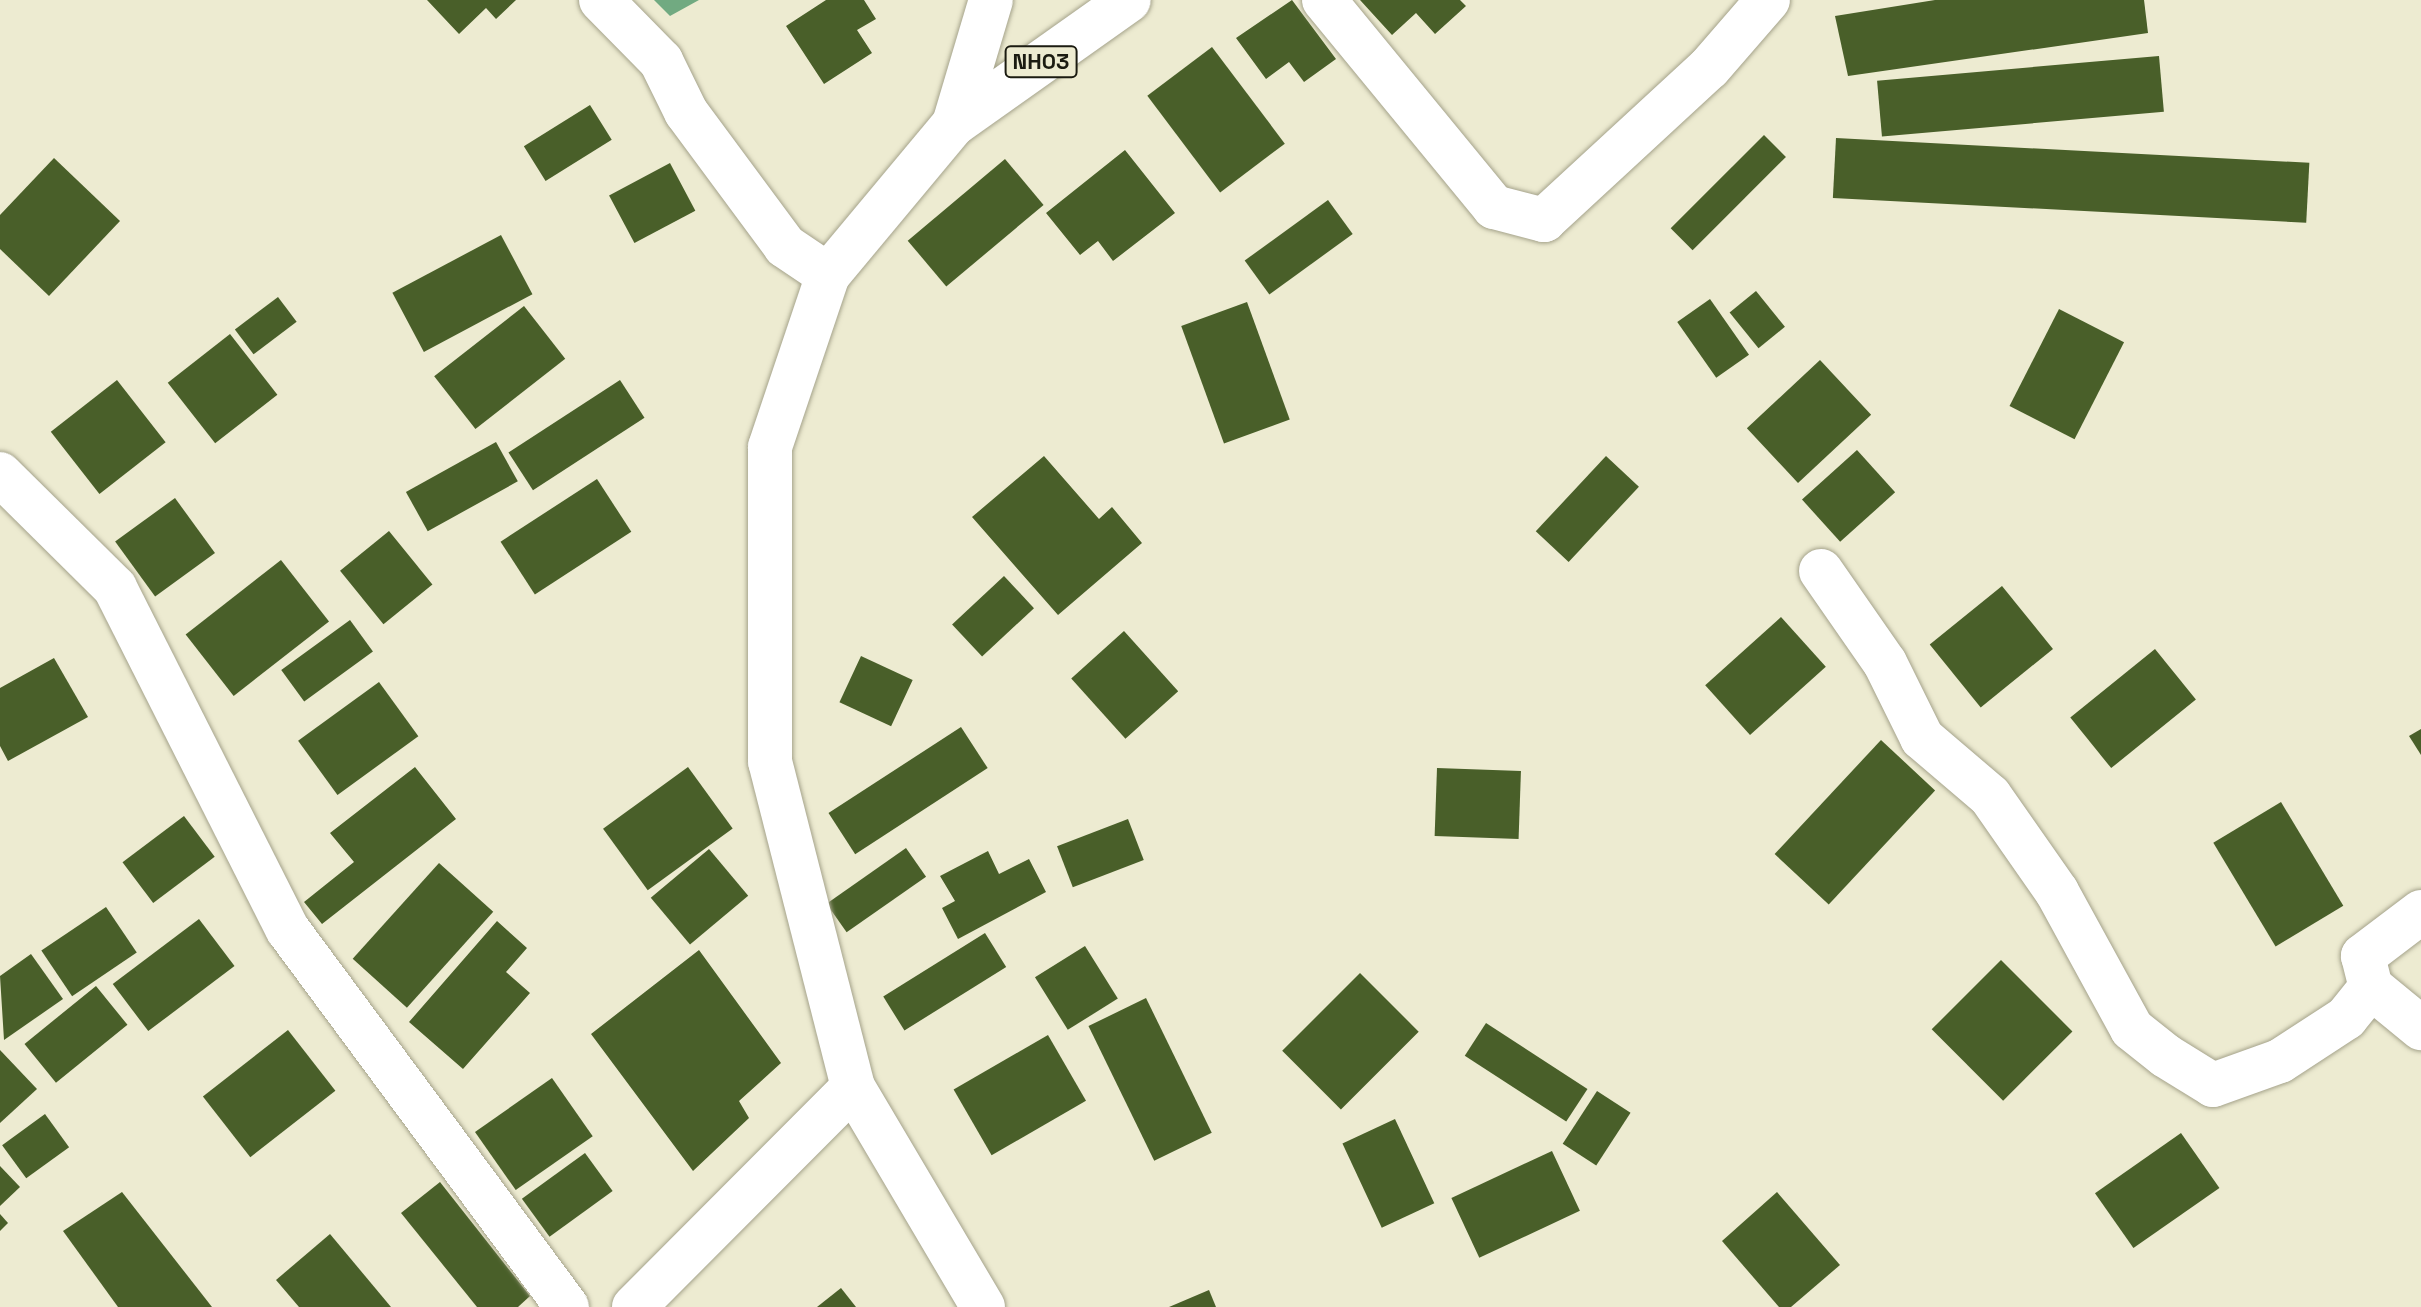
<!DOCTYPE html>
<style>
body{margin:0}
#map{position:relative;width:2421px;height:1307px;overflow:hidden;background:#edebd1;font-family:"Space Grotesk",sans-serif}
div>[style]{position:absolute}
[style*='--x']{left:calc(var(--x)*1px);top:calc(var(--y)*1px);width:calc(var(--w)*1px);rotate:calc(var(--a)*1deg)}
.water>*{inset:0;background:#71aa81}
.building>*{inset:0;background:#495f29;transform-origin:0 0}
.roads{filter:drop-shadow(0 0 2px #a5a38b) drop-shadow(0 0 2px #a5a38b)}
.minor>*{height:44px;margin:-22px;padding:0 22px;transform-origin:22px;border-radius:22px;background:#fff}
.major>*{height:44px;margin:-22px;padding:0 22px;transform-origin:22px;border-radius:22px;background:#fff}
span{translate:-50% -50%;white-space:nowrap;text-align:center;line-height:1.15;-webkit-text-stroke:8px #edebd1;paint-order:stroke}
.shield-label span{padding:2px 6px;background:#edebd1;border:2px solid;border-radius:6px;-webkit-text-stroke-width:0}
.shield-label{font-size:22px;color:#1b1b11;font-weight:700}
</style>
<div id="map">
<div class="water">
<i style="clip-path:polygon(654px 0,699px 0,670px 16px)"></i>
</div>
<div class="building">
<i style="clip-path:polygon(427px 0,516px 0,496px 19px,486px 8px,459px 34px)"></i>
<i style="clip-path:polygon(826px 0,864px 0,876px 19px,857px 30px,872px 53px,824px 84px,786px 26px)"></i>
<i style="clip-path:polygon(1292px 0,1336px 59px,1304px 82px,1289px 62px,1266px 79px,1236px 38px)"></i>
<i style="clip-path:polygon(1360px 0,1460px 0,1466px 6px,1435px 34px,1416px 13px,1392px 35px)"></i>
<i style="clip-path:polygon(1935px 0,2144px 0,2148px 33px,1848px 76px,1835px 16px)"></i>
<i style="left:1212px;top:47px;width:121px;height:81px;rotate:53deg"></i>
<i style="left:2159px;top:56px;width:56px;height:283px;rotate:85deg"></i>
<i style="left:590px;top:105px;width:41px;height:78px;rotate:58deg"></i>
<i style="left:1764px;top:135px;width:31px;height:132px;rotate:45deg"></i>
<i style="left:1836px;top:138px;width:474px;height:60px;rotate:3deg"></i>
<i style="clip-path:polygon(1125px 150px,1175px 213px,1113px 261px,1098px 241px,1080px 255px,1046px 213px)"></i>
<i style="clip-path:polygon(54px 158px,120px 221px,49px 296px,0 249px,0 215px)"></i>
<i style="left:1005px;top:159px;width:60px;height:127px;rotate:50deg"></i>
<i style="left:670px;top:163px;width:54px;height:69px;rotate:62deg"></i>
<i style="left:1328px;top:200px;width:42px;height:103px;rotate:54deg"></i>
<i style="left:501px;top:235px;width:67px;height:123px;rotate:62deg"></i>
<i style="left:1756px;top:291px;width:46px;height:34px;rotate:51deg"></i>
<i style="left:278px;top:297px;width:31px;height:54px;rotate:53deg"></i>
<i style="left:1710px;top:299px;width:68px;height:40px;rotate:55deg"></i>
<i style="left:1247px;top:302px;width:125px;height:70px;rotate:70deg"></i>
<i style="left:524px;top:306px;width:67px;height:114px;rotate:52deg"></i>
<i style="left:2059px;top:309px;width:73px;height:109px;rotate:27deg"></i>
<i style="left:230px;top:334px;width:77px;height:79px;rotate:52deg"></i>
<i style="left:1820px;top:360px;width:75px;height:100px;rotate:47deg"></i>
<i style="left:117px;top:380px;width:79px;height:84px;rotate:52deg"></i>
<i style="left:620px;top:380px;width:45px;height:133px;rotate:57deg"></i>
<i style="left:496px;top:442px;width:45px;height:103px;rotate:61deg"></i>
<i style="left:1857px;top:450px;width:57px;height:74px;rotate:48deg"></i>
<i style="clip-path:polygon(1044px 456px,1099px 519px,1112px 507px,1142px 543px,1058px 615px,972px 517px)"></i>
<i style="left:1606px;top:456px;width:45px;height:103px;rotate:43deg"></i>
<i style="left:597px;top:479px;width:63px;height:115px;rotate:57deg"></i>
<i style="left:175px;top:498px;width:68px;height:74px;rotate:54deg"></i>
<i style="left:389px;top:531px;width:69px;height:63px;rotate:51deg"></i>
<i style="left:281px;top:560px;width:78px;height:121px;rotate:52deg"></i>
<i style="left:1004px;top:576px;width:44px;height:71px;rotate:47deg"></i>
<i style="left:2002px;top:586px;width:81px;height:93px;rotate:51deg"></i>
<i style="left:1781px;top:617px;width:67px;height:102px;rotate:48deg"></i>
<i style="left:350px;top:620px;width:39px;height:85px;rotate:54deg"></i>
<i style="left:1124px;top:631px;width:81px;height:71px;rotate:48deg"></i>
<i style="left:2155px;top:649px;width:65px;height:109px;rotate:51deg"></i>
<i style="left:861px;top:656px;width:57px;height:51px;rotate:25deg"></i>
<i style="clip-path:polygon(54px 658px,88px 717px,8px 761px,0 746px,0 688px)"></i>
<i style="left:379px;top:682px;width:67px;height:100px;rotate:54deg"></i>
<i style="left:961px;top:727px;width:49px;height:158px;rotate:57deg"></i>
<i style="clip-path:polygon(2421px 729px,2421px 755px,2409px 736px)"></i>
<i style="left:1881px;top:740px;width:74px;height:156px;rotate:43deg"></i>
<i style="clip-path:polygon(415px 767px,456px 819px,322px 924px,304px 902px,354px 862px,330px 833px)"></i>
<i style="left:688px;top:767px;width:76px;height:105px;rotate:54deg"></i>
<i style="left:1437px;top:768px;width:84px;height:68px;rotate:2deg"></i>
<i style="left:2281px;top:802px;width:121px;height:79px;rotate:59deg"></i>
<i style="left:184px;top:816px;width:51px;height:77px;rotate:53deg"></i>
<i style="left:1128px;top:819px;width:44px;height:76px;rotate:69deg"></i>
<i style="left:906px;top:848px;width:35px;height:97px;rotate:55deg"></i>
<i style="left:709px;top:849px;width:61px;height:76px;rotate:50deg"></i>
<i style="clip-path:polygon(988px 851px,999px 874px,1029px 859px,1046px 892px,958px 939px,942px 908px,955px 901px,940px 876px)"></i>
<i style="left:439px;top:863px;width:73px;height:129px;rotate:42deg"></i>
<i style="left:106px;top:907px;width:55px;height:78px;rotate:56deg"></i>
<i style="left:199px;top:919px;width:59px;height:108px;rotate:53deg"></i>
<i style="clip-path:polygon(497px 921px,527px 948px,506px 972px,530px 993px,463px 1069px,409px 1022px)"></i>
<i style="left:985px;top:933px;width:40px;height:120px;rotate:58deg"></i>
<i style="left:1085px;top:946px;width:62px;height:59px;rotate:58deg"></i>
<i style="clip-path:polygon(699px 950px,781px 1063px,739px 1101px,749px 1118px,693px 1171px,591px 1034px)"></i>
<i style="clip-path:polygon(31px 954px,63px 999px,4px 1040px,0 976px)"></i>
<i style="left:2001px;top:960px;width:101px;height:98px;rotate:45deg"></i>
<i style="left:1360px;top:973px;width:83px;height:110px;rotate:45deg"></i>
<i style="left:96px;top:986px;width:50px;height:92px;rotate:51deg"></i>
<i style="left:1146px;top:998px;width:150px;height:64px;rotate:64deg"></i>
<i style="left:1486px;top:1023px;width:121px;height:39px;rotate:33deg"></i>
<i style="left:288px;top:1030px;width:77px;height:108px;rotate:52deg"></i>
<i style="left:1048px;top:1035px;width:76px;height:109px;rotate:60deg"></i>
<i style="clip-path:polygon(0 1050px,37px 1089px,0 1123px)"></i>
<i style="left:552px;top:1078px;width:71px;height:94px;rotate:55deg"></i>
<i style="left:1597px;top:1091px;width:40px;height:63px;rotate:33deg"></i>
<i style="left:45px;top:1114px;width:41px;height:53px;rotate:54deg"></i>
<i style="left:1395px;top:1119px;width:93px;height:58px;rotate:65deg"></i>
<i style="left:2181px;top:1133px;width:67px;height:105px;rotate:55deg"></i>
<i style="left:1552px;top:1151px;width:66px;height:111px;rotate:65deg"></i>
<i style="left:585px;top:1153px;width:47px;height:78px;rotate:54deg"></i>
<i style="clip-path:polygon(0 1166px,20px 1187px,0 1206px)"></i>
<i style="clip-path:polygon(440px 1182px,530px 1296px,518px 1307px,477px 1307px,401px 1213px)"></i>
<i style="clip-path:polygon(122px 1192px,212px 1307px,118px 1307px,63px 1231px)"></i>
<i style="clip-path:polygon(1777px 1192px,1840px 1265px,1791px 1307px,1779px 1307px,1722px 1241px)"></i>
<i style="clip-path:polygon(0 1214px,8px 1223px,0 1231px)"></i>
<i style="clip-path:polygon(330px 1234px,391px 1307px,299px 1307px,276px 1280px)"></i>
<i style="clip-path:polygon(841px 1288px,856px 1307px,817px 1307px)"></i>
<i style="clip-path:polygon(1209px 1290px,1216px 1307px,1169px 1307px)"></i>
</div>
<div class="roads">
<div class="minor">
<i style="--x:601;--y:0;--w:86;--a:45.5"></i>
<i style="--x:661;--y:61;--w:57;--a:63.9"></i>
<i style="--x:686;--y:112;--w:167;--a:53.5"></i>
<i style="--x:785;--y:246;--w:52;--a:34"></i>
<i style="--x:1324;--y:0;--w:268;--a:50.6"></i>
<i style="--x:1494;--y:207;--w:52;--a:14.6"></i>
<i style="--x:1544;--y:220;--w:224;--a:-42.7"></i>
<i style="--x:1709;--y:68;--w:90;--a:-49.1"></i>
<i style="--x:954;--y:124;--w:129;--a:-73.4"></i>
<i style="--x:0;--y:474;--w:162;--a:44.7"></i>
<i style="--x:115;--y:588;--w:383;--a:63.2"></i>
<i style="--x:288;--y:930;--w:469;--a:53.5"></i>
<i style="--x:1821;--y:571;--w:112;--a:55.2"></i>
<i style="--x:1885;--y:663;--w:84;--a:63.7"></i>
<i style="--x:1922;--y:738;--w:89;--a:40.5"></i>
<i style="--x:1990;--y:796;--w:117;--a:55.1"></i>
<i style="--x:2057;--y:892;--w:156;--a:61.3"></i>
<i style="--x:2132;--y:1029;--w:43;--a:38.5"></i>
<i style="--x:2166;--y:1056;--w:55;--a:31.7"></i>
<i style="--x:2213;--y:1085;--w:71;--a:-19.7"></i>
<i style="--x:2280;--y:1061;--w:79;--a:-33.1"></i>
<i style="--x:2346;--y:1018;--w:40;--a:-51"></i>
<i style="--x:2421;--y:912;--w:73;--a:142.8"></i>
<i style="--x:2363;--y:956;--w:32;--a:76"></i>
<i style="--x:2371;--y:987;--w:65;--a:39.4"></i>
</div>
<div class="major">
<i style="--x:634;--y:1307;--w:310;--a:-45.1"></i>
<i style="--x:983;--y:1307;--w:256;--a:-120.6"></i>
<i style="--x:853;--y:1087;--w:335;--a:-104.3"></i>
<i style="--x:770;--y:762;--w:315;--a:-90"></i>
<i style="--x:770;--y:447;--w:182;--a:-71.4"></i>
<i style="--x:828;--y:275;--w:197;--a:-50.2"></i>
<i style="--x:954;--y:124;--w:214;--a:-35.3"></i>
</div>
</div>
<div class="shield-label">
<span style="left:1041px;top:62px">NH03</span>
</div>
</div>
